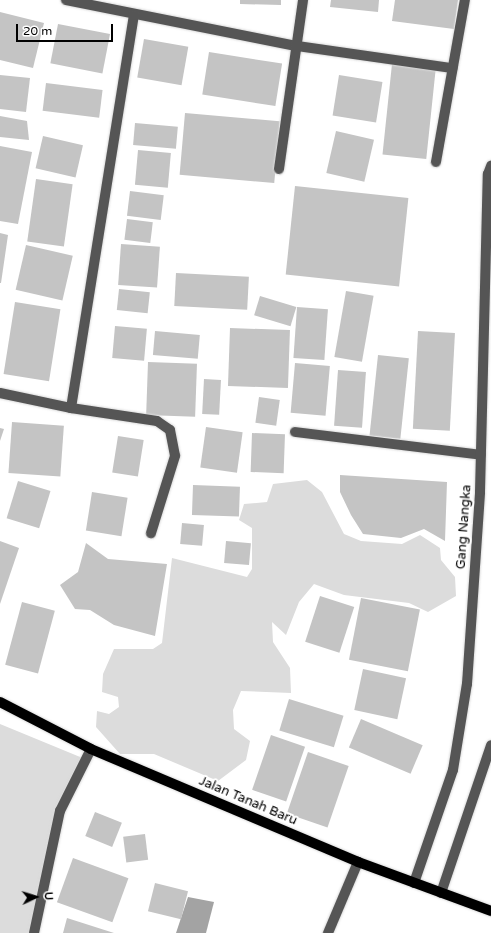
<!DOCTYPE html>
<style>
body{margin:0}
#map{position:relative;width:491px;height:933px;overflow:hidden;background:#fff;font-family:"Varela Round",sans-serif}
div>[style]{position:absolute}
[style*='--x']{left:calc(var(--x)*1px);top:calc(var(--y)*1px);width:calc(var(--w)*1px);rotate:calc(var(--a)*1deg)}
.green>*{inset:0;background:#dcdcdc}
.water>*{inset:0;background:#a3a3a3}
.building>*{inset:0;background:#c4c4c4;transform-origin:0 0}
.roads{filter:drop-shadow(0 0 1px #dbdbdb) drop-shadow(0 0 1px #dbdbdb)}
.minor>*{height:10px;margin:-5px;padding:0 5px;transform-origin:5px;border-radius:5px;background:#555}
.major>*{height:10px;margin:-5px;padding:0 5px;transform-origin:5px;border-radius:5px;background:#000}
span{translate:-50% -50%;white-space:nowrap;text-align:center;line-height:1.15;-webkit-text-stroke:4px #fff;paint-order:stroke}
.street-label{font-size:13px;color:#000}
.north{position:absolute;left:16px;top:877px;width:40px;height:40px;-webkit-text-stroke:3px #fff;paint-order:stroke;rotate:86deg;font-size:11px;font-weight:700;line-height:16px;text-align:center;color:#000}
.north::after{content:'';display:block;margin:auto;width:14px;height:18px;background:#000;clip-path:polygon(50% 0,100% 100%,50% 72%,0 100%)}
.scale{position:absolute;left:16px;top:24px;width:97px;height:18px;box-sizing:border-box;border:2px solid #000;border-top:0;padding-left:5px;font-size:12px;line-height:14px;white-space:nowrap;color:#000;-webkit-text-stroke:3px #fff;paint-order:stroke}
</style>
<div id="map">
<div class="green">
<i style="clip-path:polygon(307px 480px,322px 492px,344px 534px,361px 541px,402px 544px,420px 535px,440px 548px,441px 560px,455px 577px,456px 596px,428px 612px,409px 603px,344px 595px,314px 584px,299px 602px,286px 635px,272px 622px,273px 642px,290px 668px,291px 693px,241px 691px,233px 710px,234px 729px,250px 741px,246px 760px,218px 781px,154px 754px,120px 754px,96px 727px,97px 711px,109px 714px,119px 707px,118px 697px,102px 692px,103px 674px,114px 649px,153px 649px,162px 643px,172px 558px,247px 577px,252px 569px,252px 528px,239px 520px,244px 504px,267px 502px,273px 484px)"></i>
<i style="clip-path:polygon(0 724px,85px 759px,60px 811px,34px 933px,0 933px)"></i>
</div>
<div class="water">
<i style="clip-path:polygon(188px 897px,214px 902px,206px 933px,176px 933px)"></i>
</div>
<div class="building">
<i style="clip-path:polygon(240px 0,281px 0,281px 5px,240px 4px)"></i>
<i style="clip-path:polygon(331px 0,379px 0,378px 12px,330px 7px)"></i>
<i style="clip-path:polygon(395px 0,458px 0,454px 29px,392px 21px)"></i>
<i style="clip-path:polygon(0 12px,44px 23px,33px 68px,0 60px)"></i>
<i style="left:58px;top:24px;width:53px;height:40px;rotate:11deg"></i>
<i style="left:144px;top:39px;width:45px;height:39px;rotate:10deg"></i>
<i style="left:209px;top:52px;width:74px;height:43px;rotate:9deg"></i>
<i style="left:392px;top:64px;width:44px;height:91px;rotate:6deg"></i>
<i style="clip-path:polygon(0 75px,30px 78px,26px 112px,0 109px)"></i>
<i style="left:339px;top:75px;width:44px;height:41px;rotate:9deg"></i>
<i style="left:46px;top:83px;width:57px;height:28px;rotate:7deg"></i>
<i style="left:185px;top:113px;width:95px;height:62px;rotate:5deg"></i>
<i style="clip-path:polygon(0 116px,27px 121px,29px 140px,0 137px)"></i>
<i style="left:135px;top:123px;width:43px;height:22px;rotate:5deg"></i>
<i style="left:336px;top:131px;width:39px;height:43px;rotate:13deg"></i>
<i style="left:43px;top:136px;width:41px;height:33px;rotate:13deg"></i>
<i style="clip-path:polygon(0 146px,32px 152px,18px 224px,0 221px)"></i>
<i style="left:138px;top:150px;width:33px;height:35px;rotate:5deg"></i>
<i style="left:36px;top:179px;width:37px;height:63px;rotate:8deg"></i>
<i style="left:295px;top:186px;width:114px;height:89px;rotate:6deg"></i>
<i style="left:130px;top:191px;width:34px;height:25px;rotate:7deg"></i>
<i style="left:127px;top:219px;width:26px;height:21px;rotate:7deg"></i>
<i style="clip-path:polygon(0 233px,8px 235px,1px 283px,0 283px)"></i>
<i style="left:121px;top:244px;width:39px;height:41px;rotate:4deg"></i>
<i style="left:26px;top:245px;width:48px;height:46px;rotate:13deg"></i>
<i style="left:176px;top:273px;width:73px;height:33px;rotate:3deg"></i>
<i style="left:119px;top:289px;width:31px;height:21px;rotate:6deg"></i>
<i style="left:346px;top:291px;width:28px;height:67px;rotate:10deg"></i>
<i style="left:260px;top:296px;width:38px;height:20px;rotate:17deg"></i>
<i style="left:15px;top:302px;width:46px;height:73px;rotate:9deg"></i>
<i style="left:297px;top:307px;width:31px;height:51px;rotate:4deg"></i>
<i style="left:115px;top:326px;width:32px;height:32px;rotate:5deg"></i>
<i style="left:230px;top:328px;width:60px;height:58px;rotate:2deg"></i>
<i style="left:155px;top:331px;width:45px;height:24px;rotate:5deg"></i>
<i style="left:418px;top:331px;width:37px;height:98px;rotate:3deg"></i>
<i style="left:378px;top:355px;width:31px;height:81px;rotate:6deg"></i>
<i style="left:148px;top:362px;width:49px;height:53px;rotate:2deg"></i>
<i style="left:295px;top:363px;width:35px;height:50px;rotate:5deg"></i>
<i style="left:338px;top:370px;width:28px;height:56px;rotate:4deg"></i>
<i style="left:204px;top:379px;width:17px;height:35px;rotate:3deg"></i>
<i style="left:259px;top:397px;width:21px;height:26px;rotate:8deg"></i>
<i style="left:12px;top:422px;width:52px;height:51px;rotate:4deg"></i>
<i style="left:206px;top:427px;width:37px;height:41px;rotate:8deg"></i>
<i style="clip-path:polygon(0 428px,4px 429px,0 441px)"></i>
<i style="left:252px;top:433px;width:33px;height:39px;rotate:2deg"></i>
<i style="left:118px;top:436px;width:26px;height:37px;rotate:9deg"></i>
<i style="clip-path:polygon(340px 475px,447px 482px,445px 541px,424px 529px,401px 538px,363px 534px,351px 515px,340px 492px)"></i>
<i style="left:18px;top:481px;width:34px;height:39px;rotate:17deg"></i>
<i style="left:193px;top:485px;width:47px;height:30px;rotate:2deg"></i>
<i style="left:92px;top:492px;width:36px;height:39px;rotate:9deg"></i>
<i style="left:182px;top:523px;width:22px;height:21px;rotate:5deg"></i>
<i style="clip-path:polygon(0 541px,19px 548px,0 604px)"></i>
<i style="left:226px;top:541px;width:25px;height:22px;rotate:5deg"></i>
<i style="clip-path:polygon(86px 543px,108px 559px,167px 564px,155px 636px,114px 625px,90px 610px,75px 609px,60px 585px,78px 572px)"></i>
<i style="left:320px;top:596px;width:36px;height:48px;rotate:18deg"></i>
<i style="left:361px;top:598px;width:60px;height:63px;rotate:11deg"></i>
<i style="left:22px;top:602px;width:34px;height:65px;rotate:15deg"></i>
<i style="left:363px;top:669px;width:44px;height:42px;rotate:12deg"></i>
<i style="left:289px;top:699px;width:57px;height:33px;rotate:17deg"></i>
<i style="left:361px;top:719px;width:67px;height:31px;rotate:23deg"></i>
<i style="left:271px;top:735px;width:36px;height:58px;rotate:19deg"></i>
<i style="left:308px;top:752px;width:43px;height:65px;rotate:19deg"></i>
<i style="left:95px;top:812px;width:29px;height:26px;rotate:22deg"></i>
<i style="left:145px;top:834px;width:26px;height:22px;rotate:83deg"></i>
<i style="left:73px;top:858px;width:59px;height:47px;rotate:20deg"></i>
<i style="left:155px;top:883px;width:34px;height:29px;rotate:14deg"></i>
<i style="clip-path:polygon(67px 918px,114px 933px,63px 933px)"></i>
</div>
<div class="roads">
<div class="minor">
<i style="--x:66;--y:0;--w:236;--a:11.3"></i>
<i style="--x:297;--y:46;--w:157;--a:8.1"></i>
<i style="--x:436;--y:162;--w:165;--a:-79.9"></i>
<i style="--x:279;--y:169;--w:171;--a:-81.9"></i>
<i style="--x:0;--y:393;--w:73;--a:11.9"></i>
<i style="--x:71;--y:408;--w:87;--a:8.6"></i>
<i style="--x:157;--y:421;--w:16;--a:35"></i>
<i style="--x:170;--y:430;--w:26;--a:79"></i>
<i style="--x:175;--y:456;--w:81;--a:107.3"></i>
<i style="--x:71;--y:408;--w:398;--a:-80.9"></i>
<i style="--x:295;--y:432;--w:187;--a:7"></i>
<i style="--x:414;--y:883;--w:120;--a:-71"></i>
<i style="--x:453;--y:770;--w:87;--a:-80.8"></i>
<i style="--x:467;--y:684;--w:192;--a:-86.1"></i>
<i style="--x:480;--y:492;--w:318;--a:-88.6"></i>
<i style="--x:488;--y:174;--w:9;--a:-69"></i>
<i style="--x:441;--y:893;--w:156;--a:-71.3"></i>
<i style="--x:34;--y:933;--w:125;--a:-78"></i>
<i style="--x:60;--y:811;--w:69;--a:-63.4"></i>
<i style="--x:328;--y:933;--w:77;--a:-67.1"></i>
</div>
<div class="major">
<i style="--x:0;--y:702;--w:102;--a:27.3"></i>
<i style="--x:91;--y:749;--w:290;--a:22.9"></i>
<i style="--x:358;--y:862;--w:142;--a:20.2"></i>
</div>
</div>
<div class="street-label">
<span style="left:464px;top:527px;rotate:-86deg">Gang Nangka</span>
<span style="left:248px;top:801px;rotate:23deg">Jalan Tanah Baru</span>
</div>
<div class="north">U</div>
<div class="scale">20 m</div>
</div>
